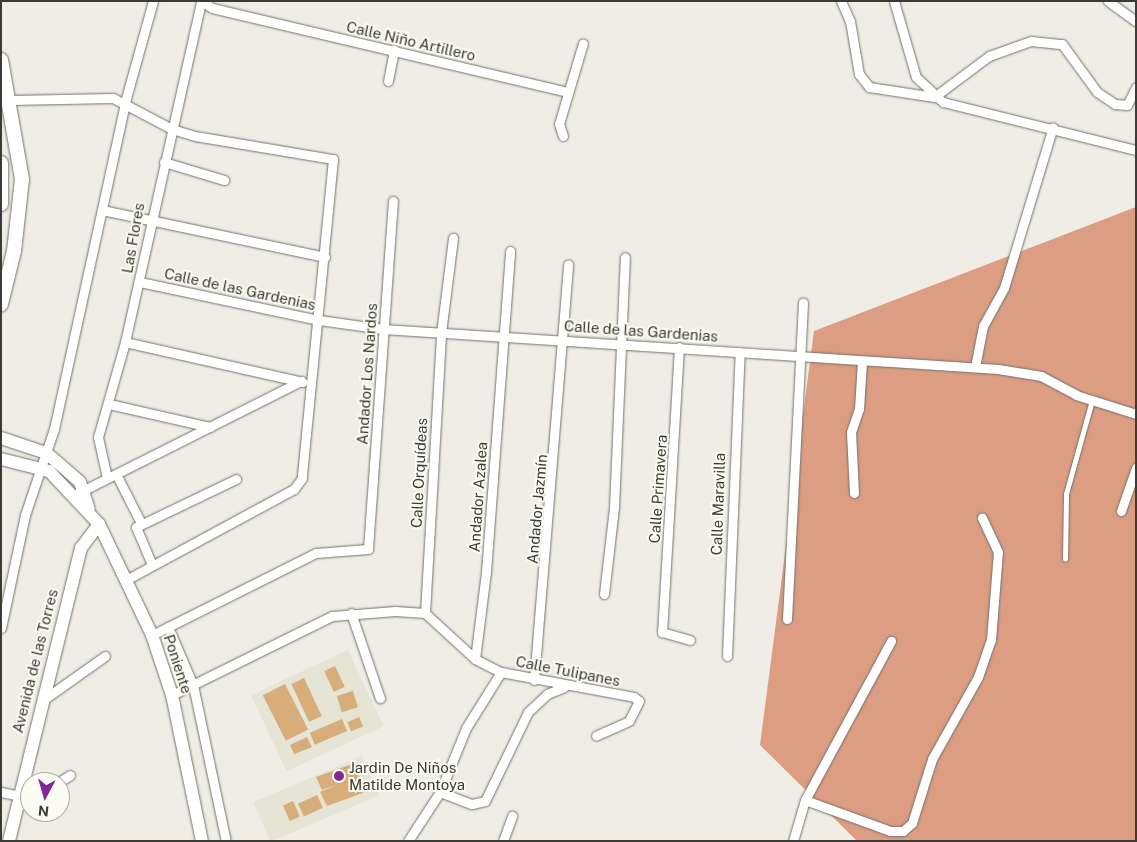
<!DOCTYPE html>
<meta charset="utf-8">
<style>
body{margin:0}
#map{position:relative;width:1137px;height:842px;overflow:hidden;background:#efede5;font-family:"Public Sans",sans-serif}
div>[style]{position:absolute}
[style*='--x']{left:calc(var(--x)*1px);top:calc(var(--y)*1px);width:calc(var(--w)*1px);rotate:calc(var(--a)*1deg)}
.built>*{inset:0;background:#e6e4d4;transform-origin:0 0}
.forest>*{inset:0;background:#dc9d83}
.building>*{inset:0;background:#d7ad79;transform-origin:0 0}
.roads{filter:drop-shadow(0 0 1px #73726b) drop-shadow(0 0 1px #73726b)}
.lane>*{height:4.5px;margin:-2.25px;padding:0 2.25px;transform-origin:2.25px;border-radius:2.25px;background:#fff}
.street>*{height:9px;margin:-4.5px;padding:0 4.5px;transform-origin:4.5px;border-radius:4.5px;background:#fff}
.secondary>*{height:12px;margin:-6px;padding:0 6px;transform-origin:6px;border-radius:6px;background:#fff}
.primary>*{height:14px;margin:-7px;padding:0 7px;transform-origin:7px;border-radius:7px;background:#fff}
.dots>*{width:14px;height:14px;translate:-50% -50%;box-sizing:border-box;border:2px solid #fcfbf2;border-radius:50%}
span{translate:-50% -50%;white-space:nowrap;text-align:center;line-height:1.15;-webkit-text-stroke:4px #fcfbf2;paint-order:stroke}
.street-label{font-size:15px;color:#3a3a36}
.poi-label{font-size:15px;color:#3a3a36}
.left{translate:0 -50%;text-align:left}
.frame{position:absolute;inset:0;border:2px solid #3a3a36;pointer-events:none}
.north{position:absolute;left:20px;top:772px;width:50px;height:50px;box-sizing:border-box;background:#fcfbf2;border:1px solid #aeaea7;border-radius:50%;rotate:186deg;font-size:14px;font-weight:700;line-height:20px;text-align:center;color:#3a3a36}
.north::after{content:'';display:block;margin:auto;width:18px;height:22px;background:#7f2896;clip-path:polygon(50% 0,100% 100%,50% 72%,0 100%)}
</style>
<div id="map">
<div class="built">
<i style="left:348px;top:650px;width:84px;height:107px;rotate:65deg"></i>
<i style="left:362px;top:756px;width:43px;height:118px;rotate:67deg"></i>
</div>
<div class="forest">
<i style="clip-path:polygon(1136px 207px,1136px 841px,857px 841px,760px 745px,814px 331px)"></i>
</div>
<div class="building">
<i style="left:335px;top:666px;width:23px;height:12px;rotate:65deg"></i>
<i style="left:304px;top:678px;width:42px;height:14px;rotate:65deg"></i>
<i style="left:285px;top:684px;width:51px;height:25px;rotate:63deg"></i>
<i style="left:353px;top:691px;width:17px;height:17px;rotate:73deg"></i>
<i style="left:359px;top:717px;width:10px;height:13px;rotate:66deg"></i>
<i style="left:342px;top:719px;width:13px;height:35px;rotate:67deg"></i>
<i style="clip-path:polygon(307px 737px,312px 747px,294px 754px,290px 745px)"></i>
<i style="clip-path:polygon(355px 763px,363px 793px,327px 806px,320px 792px,339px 784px,322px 790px,316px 777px)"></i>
<i style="left:317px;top:795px;width:14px;height:21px;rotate:65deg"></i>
<i style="left:293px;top:801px;width:17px;height:11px;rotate:66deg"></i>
</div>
<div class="roads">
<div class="lane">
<i style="--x:1065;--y:559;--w:65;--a:-89.1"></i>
<i style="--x:1066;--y:494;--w:98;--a:-74.5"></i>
</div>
<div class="street">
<i style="--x:201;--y:1;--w:13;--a:32"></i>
<i style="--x:212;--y:8;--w:365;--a:13.3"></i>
<i style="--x:841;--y:1;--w:22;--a:66"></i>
<i style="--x:850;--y:21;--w:54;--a:80.4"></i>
<i style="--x:859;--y:74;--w:16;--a:52"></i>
<i style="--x:869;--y:87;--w:66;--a:8.7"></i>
<i style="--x:934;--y:97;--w:69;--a:-36.7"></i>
<i style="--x:989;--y:56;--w:45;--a:-19.7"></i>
<i style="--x:1031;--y:41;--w:31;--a:6"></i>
<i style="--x:1062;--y:44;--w:59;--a:53.9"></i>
<i style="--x:1097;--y:92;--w:22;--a:34"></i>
<i style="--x:1115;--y:104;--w:12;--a:5"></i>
<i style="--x:1127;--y:105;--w:20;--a:-63"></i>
<i style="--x:894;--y:1;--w:79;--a:73.9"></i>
<i style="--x:916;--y:77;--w:37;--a:43"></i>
<i style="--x:943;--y:102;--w:199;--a:14"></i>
<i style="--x:1108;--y:1;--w:34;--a:36"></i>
<i style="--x:388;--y:81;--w:32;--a:-79"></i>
<i style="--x:11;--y:100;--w:102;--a:-1.1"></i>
<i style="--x:113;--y:98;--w:67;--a:27.7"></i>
<i style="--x:172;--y:129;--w:24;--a:17"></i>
<i style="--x:195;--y:136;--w:140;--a:9.5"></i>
<i style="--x:333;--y:159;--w:321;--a:95.6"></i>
<i style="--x:302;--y:478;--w:14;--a:126"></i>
<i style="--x:294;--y:489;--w:191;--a:151.6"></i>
<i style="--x:563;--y:136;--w:13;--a:-108"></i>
<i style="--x:559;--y:124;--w:84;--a:-73.5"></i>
<i style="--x:164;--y:162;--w:63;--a:16.7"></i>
<i style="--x:102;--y:210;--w:228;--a:11.9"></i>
<i style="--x:140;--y:282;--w:183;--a:12"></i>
<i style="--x:319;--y:320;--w:65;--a:8"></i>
<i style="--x:383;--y:329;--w:616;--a:3.72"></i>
<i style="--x:998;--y:369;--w:44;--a:9.2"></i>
<i style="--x:1041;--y:376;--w:40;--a:28"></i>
<i style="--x:1076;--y:395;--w:63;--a:17.6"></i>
<i style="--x:125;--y:342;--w:182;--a:12.7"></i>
<i style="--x:679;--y:347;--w:286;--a:93.4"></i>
<i style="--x:662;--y:632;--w:29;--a:16"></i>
<i style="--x:975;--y:367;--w:42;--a:-79"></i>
<i style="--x:983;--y:326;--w:43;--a:-61.1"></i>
<i style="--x:1004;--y:288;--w:168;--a:-73.1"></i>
<i style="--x:109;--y:404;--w:104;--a:12.8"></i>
<i style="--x:116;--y:474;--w:55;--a:63"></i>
<i style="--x:107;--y:478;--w:42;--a:-102.4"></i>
<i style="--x:98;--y:437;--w:99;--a:-74.1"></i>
<i style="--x:125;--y:342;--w:349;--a:-77.4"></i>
<i style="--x:78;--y:493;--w:250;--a:-26.7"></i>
<i style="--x:854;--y:493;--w:61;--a:-92.8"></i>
<i style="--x:851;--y:432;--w:24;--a:-71"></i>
<i style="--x:859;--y:409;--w:48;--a:-86.4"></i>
<i style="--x:1121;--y:511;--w:46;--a:-70.8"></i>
<i style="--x:152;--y:565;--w:41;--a:-112.8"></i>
<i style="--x:136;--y:527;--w:111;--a:-25.6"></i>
<i style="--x:604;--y:594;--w:88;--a:-83.4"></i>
<i style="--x:614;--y:507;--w:250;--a:-87.5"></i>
<i style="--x:351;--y:613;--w:90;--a:71.2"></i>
<i style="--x:425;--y:613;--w:280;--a:-86.7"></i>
<i style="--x:441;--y:333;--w:96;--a:-82.8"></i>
<i style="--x:787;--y:619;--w:317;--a:-87.1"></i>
<i style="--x:168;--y:627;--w:63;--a:66.7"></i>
<i style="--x:193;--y:685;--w:159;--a:78.1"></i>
<i style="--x:1;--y:628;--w:116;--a:-78"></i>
<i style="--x:25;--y:515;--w:91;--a:-71.4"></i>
<i style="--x:54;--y:429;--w:335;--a:-77.7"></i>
<i style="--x:125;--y:102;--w:105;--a:-74.5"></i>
<i style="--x:152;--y:635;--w:183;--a:-26.6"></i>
<i style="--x:316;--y:553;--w:52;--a:-4.4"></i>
<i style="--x:368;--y:549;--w:349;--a:-85.9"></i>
<i style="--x:727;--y:656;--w:304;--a:-87.6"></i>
<i style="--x:475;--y:659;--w:88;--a:-82.8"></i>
<i style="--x:486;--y:572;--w:322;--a:-85.7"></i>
<i style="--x:534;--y:680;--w:417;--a:-85.3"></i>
<i style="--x:172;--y:695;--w:178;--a:-26.3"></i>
<i style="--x:332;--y:616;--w:63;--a:-4.5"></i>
<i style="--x:395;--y:611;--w:30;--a:4"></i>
<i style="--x:425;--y:613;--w:68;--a:42.6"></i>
<i style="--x:475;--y:659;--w:29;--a:27"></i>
<i style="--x:501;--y:672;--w:135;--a:10.6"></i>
<i style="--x:634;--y:697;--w:6;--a:39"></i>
<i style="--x:639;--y:701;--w:22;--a:117"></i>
<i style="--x:629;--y:721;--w:36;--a:156"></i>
<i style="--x:43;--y:700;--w:76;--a:-35.4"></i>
<i style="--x:59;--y:782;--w:13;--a:-32"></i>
<i style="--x:1;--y:792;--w:19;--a:12"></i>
<i style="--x:440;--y:792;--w:34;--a:21"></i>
<i style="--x:472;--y:804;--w:13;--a:-13"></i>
<i style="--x:485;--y:801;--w:99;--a:-64.2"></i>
<i style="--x:528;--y:712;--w:26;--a:-43"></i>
<i style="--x:547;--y:694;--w:18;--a:-22"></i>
<i style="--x:805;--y:800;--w:90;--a:20"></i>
<i style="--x:890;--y:831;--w:13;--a:0"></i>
<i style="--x:903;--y:831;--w:12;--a:-42"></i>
<i style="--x:912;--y:823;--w:67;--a:-72.6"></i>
<i style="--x:932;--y:759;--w:94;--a:-60.7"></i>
<i style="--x:978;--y:677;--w:39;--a:-71"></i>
<i style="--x:991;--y:640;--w:88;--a:-85.5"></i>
<i style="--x:998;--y:552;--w:38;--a:-115"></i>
<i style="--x:17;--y:807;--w:15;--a:-28"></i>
<i style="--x:408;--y:841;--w:59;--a:-56.9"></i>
<i style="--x:440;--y:792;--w:69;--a:-67.9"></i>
<i style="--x:466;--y:728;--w:66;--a:-58"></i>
<i style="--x:503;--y:841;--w:27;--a:-70"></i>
<i style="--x:793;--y:841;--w:43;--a:-73.7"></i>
<i style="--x:805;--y:800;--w:181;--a:-61.6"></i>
</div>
<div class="secondary">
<i style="--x:1;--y:438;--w:47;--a:18.4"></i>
<i style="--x:46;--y:453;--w:14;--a:39"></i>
<i style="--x:57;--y:462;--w:30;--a:41"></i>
<i style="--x:80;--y:482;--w:28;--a:72"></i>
<i style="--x:1;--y:459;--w:49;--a:14"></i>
<i style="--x:49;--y:471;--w:73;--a:46.7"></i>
<i style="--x:99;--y:524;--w:123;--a:64.5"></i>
<i style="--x:152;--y:635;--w:63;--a:71.6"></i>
<i style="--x:172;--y:695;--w:149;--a:78.4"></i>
<i style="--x:9;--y:841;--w:302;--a:-76.2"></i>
<i style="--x:81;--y:548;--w:30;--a:-53"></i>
</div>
<div class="primary">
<i style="--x:1;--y:60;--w:121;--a:80"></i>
<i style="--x:22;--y:179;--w:72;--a:96.3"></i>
<i style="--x:14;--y:251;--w:55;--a:103.8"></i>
<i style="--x:1;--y:163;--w:41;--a:90"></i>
</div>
</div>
<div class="dots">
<i style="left:339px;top:776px;background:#7f2896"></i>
</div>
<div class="street-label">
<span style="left:411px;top:41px;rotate:13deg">Calle Niño Artillero</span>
<span style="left:133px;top:238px;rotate:-80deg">Las Flores</span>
<span style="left:240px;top:289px;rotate:12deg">Calle de las Gardenias</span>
<span style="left:641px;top:331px;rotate:4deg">Calle de las Gardenias</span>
<span style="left:367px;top:374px;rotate:-86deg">Andador Los Nardos</span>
<span style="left:419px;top:473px;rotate:-87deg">Calle Orquídeas</span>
<span style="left:658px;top:489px;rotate:-86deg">Calle Primavera</span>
<span style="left:478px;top:497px;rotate:-86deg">Andador Azalea</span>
<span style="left:718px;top:504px;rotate:-88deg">Calle Maravilla</span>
<span style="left:537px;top:509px;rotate:-85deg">Andador Jazmín</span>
<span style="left:35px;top:661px;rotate:-76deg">Avenida de las Torres</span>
<span style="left:178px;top:664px;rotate:72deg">Poniente</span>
<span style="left:568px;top:671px;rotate:11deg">Calle Tulipanes</span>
</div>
<div class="poi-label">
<span class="left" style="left:349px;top:776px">Jardin De Niños<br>Matilde Montoya</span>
</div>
<div class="frame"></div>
<div class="north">N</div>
</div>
